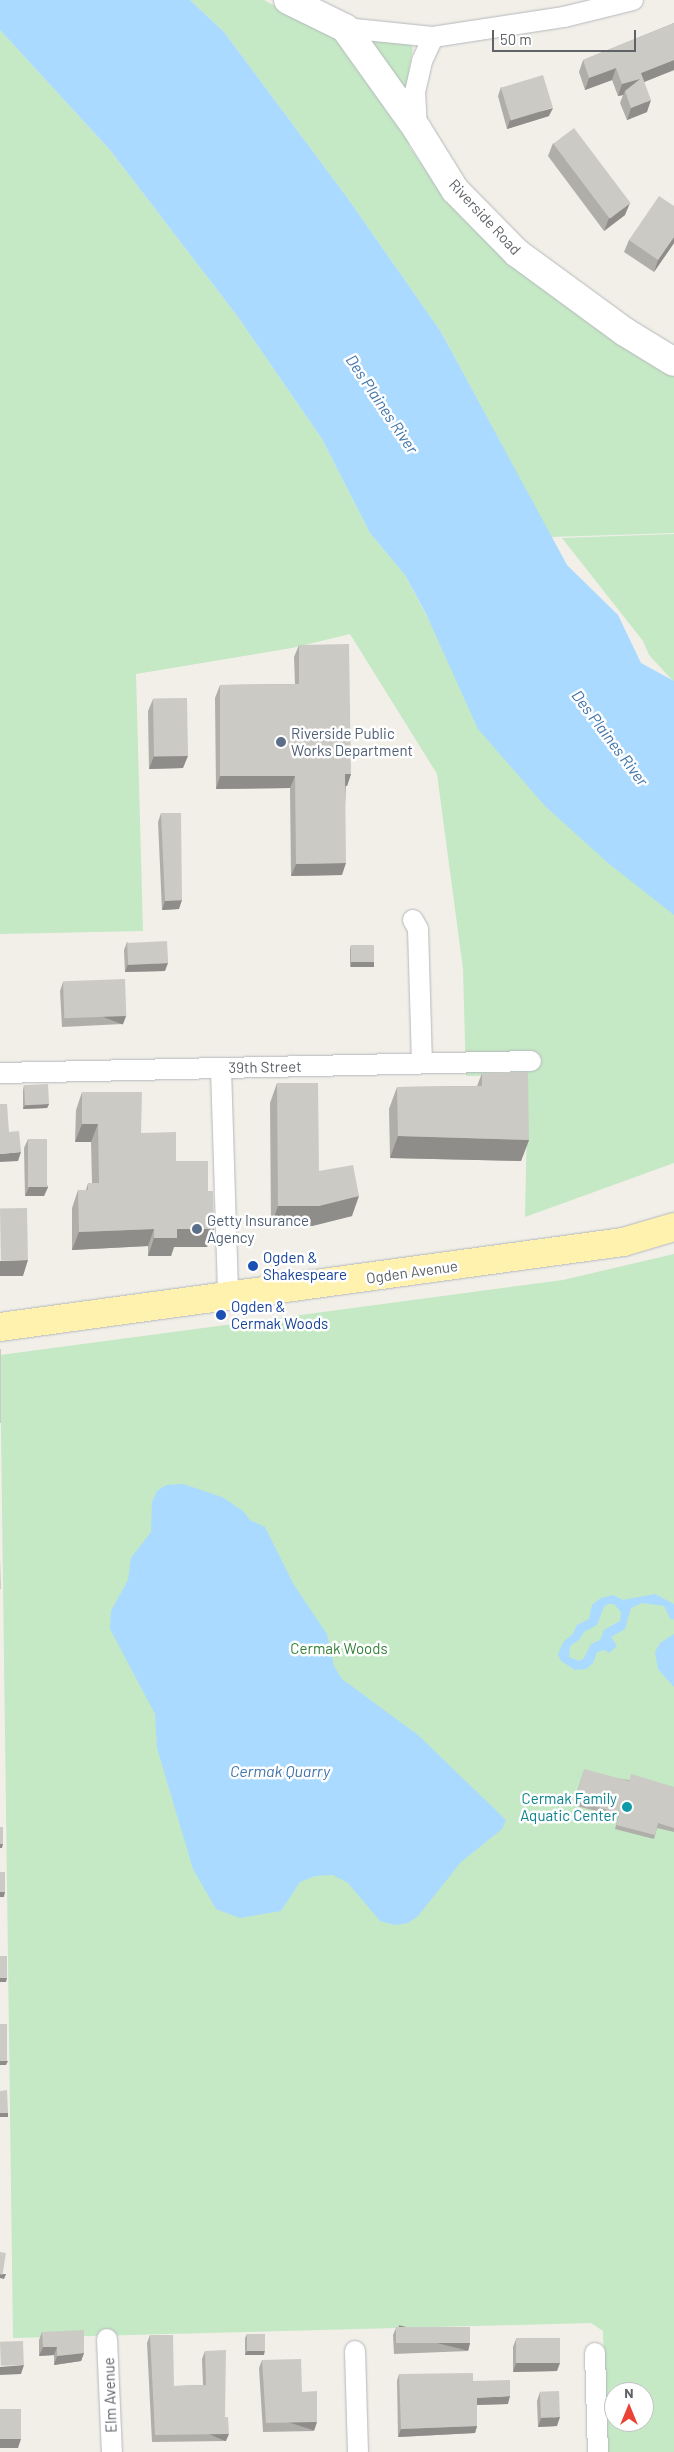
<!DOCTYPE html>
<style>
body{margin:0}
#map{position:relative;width:674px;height:2452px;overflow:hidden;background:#f1efe8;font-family:Barlow,sans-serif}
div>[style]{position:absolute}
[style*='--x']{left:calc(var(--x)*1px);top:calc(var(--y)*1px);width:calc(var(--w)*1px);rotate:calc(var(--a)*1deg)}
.green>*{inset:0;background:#c5e8c5}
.water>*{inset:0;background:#aadaff}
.roads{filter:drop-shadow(0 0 1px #b5b8bc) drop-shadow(0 0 1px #b5b8bc)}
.street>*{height:20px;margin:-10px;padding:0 10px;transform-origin:10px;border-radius:10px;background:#fff}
.secondary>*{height:28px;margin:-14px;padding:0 14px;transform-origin:14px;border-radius:14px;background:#fff}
.primary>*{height:28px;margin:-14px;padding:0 14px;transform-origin:14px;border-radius:14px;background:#fff2af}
.wall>*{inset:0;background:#afaea9}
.shaded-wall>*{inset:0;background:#8f8d8a;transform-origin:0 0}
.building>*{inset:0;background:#cccac5;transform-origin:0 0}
.dots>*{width:14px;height:14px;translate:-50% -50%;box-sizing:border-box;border:2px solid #fff;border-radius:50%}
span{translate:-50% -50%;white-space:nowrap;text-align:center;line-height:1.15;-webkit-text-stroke:5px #fff;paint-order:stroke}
.street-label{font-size:15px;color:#5f6368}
.service-label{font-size:15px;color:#4e5e75}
.left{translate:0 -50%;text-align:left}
.transit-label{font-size:15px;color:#164399}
.park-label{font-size:15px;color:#348238}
.culture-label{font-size:15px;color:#0d838f}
.right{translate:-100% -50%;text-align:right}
.water-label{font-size:16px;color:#4174aa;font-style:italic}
.north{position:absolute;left:604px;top:2382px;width:50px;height:50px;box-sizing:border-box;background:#fff;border:1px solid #bfc1c3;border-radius:50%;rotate:0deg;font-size:14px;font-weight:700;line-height:20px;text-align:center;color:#5f6368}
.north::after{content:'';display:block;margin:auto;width:18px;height:22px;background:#ea4335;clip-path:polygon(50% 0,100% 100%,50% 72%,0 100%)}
.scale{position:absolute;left:492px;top:30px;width:144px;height:22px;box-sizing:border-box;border:2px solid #5f6368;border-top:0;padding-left:6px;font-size:15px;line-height:18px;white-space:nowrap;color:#5f6368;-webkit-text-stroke:4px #fff;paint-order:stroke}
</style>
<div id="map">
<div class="green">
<i style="clip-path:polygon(190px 0,264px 0,322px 32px,407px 43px,413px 47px,407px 84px,409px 146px,445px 198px,487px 243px,542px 286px,674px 375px,674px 533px,551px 537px,441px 332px,349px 200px,224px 32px)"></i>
<i style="clip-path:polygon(0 30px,110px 150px,238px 317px,322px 439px,370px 533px,405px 575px,445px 651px,674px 897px,674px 1163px,525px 1217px,528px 1075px,466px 1076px,463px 969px,437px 774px,350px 634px,292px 648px,136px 674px,143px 931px,0 934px)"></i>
<i style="clip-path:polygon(674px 534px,674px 682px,649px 655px,643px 641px,562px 538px)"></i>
<i style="clip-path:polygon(evenodd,674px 1254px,674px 2452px,607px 2452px,603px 2331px,591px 2323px,13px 2338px,0 1355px,563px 1280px,674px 1254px,614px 2392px,644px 2392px,644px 2422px,614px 2422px,614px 2392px)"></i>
</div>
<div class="water">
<i style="clip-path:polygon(0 0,190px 0,224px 32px,349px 200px,441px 332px,567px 565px,618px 615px,641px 663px,674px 681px,674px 915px,608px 863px,545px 806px,478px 729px,426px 614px,405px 575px,370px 533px,322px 439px,238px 317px,110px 150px,0 30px)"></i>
<i style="clip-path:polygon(183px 1484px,222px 1497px,243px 1511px,250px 1520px,265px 1527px,294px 1585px,327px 1634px,334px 1666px,342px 1679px,418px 1735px,506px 1820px,502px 1829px,461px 1862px,418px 1916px,408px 1923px,395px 1925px,380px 1921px,348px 1883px,333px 1875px,315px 1876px,300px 1882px,281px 1911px,240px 1918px,216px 1909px,193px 1869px,157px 1748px,155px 1714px,110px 1629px,111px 1611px,128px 1580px,131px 1558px,151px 1532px,152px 1502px,157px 1491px,166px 1485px)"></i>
<i style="clip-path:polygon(evenodd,655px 1594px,674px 1604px,674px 1619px,671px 1620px,664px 1606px,642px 1603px,631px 1608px,625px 1629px,611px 1637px,617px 1646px,609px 1653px,604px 1650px,597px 1652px,593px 1663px,586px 1669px,575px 1670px,561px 1661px,558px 1654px,564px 1641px,573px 1634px,577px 1625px,589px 1619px,592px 1605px,601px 1598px,613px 1595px,623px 1600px,655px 1594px,608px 1604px,614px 1604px,621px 1612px,620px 1621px,604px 1630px,600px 1640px,591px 1644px,584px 1658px,579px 1661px,569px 1657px,570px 1646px,580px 1639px,584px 1632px,597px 1625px,604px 1607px,608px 1604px)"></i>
<i style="clip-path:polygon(674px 1634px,674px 1687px,658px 1669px,655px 1652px,660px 1643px)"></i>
</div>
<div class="roads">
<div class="street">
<i style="--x:345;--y:28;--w:88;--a:5.8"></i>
<i style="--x:433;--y:37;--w:133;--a:-8.7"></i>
<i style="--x:564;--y:17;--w:71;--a:-13.8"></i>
<i style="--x:417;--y:129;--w:37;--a:-93"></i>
<i style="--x:415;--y:92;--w:32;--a:-77"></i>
<i style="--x:422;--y:61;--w:26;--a:-65"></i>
<i style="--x:413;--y:920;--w:10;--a:61"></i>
<i style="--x:418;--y:929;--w:134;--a:88.3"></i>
<i style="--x:221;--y:1069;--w:228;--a:88.2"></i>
<i style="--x:0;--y:1073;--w:531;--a:-1.29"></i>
<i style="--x:107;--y:2339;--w:113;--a:87.5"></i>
<i style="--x:355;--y:2351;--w:101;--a:88.3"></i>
<i style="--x:595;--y:2353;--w:99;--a:88.3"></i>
</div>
<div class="secondary">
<i style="--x:288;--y:0;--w:64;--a:26.2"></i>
<i style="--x:345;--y:28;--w:124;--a:54.5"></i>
<i style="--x:417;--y:129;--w:72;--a:58.1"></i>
<i style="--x:455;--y:190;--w:88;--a:45.5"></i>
<i style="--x:517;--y:253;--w:134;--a:36.2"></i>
<i style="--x:625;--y:332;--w:57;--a:31.5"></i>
</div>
<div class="primary">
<i style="--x:0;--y:1327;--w:629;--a:-7.77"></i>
<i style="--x:623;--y:1242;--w:53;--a:-16.4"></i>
</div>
</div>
<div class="wall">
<i style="clip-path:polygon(674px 23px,674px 70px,644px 82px,647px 112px,627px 120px,620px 103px,623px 95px,618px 96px,612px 80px,585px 90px,579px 72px,583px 60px)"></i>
<i style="clip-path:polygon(501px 87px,549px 116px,507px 129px,498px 96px)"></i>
<i style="clip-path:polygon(553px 143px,625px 215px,604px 231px,548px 156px)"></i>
<i style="clip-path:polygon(674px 206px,674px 243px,654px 272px,624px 252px,629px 240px)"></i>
<i style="clip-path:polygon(299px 645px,351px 774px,347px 786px,346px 786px,342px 875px,291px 876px,290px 788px,216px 789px,215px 698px,220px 685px,295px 684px,294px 657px)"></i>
<i style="clip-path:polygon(153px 699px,183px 768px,149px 769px,148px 711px)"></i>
<i style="clip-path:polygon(161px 813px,179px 909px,162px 910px,158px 822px)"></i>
<i style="clip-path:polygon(127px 942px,165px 971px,125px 972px,124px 950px)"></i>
<i style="clip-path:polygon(351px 945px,372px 967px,350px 967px,350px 949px)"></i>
<i style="clip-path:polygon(63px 982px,126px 1016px,123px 1024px,62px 1027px,60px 991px)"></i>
<i style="clip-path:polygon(482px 1073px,529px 1140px,521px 1161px,390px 1158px,389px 1109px,397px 1087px,477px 1086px)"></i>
<i style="clip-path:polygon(277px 1083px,319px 1171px,352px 1216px,312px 1226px,271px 1226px,270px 1103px)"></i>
<i style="clip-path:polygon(24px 1085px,49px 1104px,47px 1108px,23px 1109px,23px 1090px)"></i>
<i style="clip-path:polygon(82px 1092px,141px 1133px,176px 1161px,208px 1191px,214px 1229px,207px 1247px,174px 1247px,171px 1256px,148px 1256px,148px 1246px,72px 1250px,72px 1208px,78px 1190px,86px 1190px,88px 1183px,92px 1183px,91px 1142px,75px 1142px,76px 1110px)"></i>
<i style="clip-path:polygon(28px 1139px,48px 1187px,44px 1196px,25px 1196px,24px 1148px)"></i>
<i style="clip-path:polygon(583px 1773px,674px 1787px,674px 1832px,657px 1828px,654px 1839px,615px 1829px,618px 1817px,573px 1805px)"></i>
<i style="clip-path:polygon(396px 2328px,470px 2343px,468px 2351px,394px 2354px,393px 2335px)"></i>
<i style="clip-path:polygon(42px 2332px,84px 2353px,81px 2361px,54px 2365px,54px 2355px,39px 2356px,39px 2340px)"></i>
<i style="clip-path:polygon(247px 2334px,264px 2355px,245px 2355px,245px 2338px)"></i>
<i style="clip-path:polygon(150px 2335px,174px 2386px,203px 2385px,202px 2359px,205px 2351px,225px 2417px,226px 2441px,152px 2442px,147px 2343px)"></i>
<i style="clip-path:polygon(516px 2339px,557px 2371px,513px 2372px,513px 2347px)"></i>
<i style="clip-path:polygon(262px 2360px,302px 2392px,314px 2431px,263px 2432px,259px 2368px)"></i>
<i style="clip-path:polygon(399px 2374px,473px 2381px,508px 2404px,477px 2405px,477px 2426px,475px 2433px,398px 2437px,397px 2381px)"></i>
<i style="clip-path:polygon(540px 2392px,557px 2426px,538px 2427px,537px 2401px)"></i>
</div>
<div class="shaded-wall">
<i style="clip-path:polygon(674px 60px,674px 70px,639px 84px,625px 91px,623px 95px,618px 96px,622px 84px,641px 73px)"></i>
<i style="clip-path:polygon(616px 68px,612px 80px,585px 90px,589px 78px)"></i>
<i style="clip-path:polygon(651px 100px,647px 112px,627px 120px,631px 108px)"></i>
<i style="clip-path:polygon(553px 108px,549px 116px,507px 129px,510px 120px)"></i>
<i style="clip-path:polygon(630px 203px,625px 215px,604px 231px,609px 218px)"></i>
<i style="clip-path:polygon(674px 237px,674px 243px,654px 272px,658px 260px)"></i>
<i style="clip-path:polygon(154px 756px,188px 756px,183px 768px,149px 769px)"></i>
<i style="clip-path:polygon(345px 774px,351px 774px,347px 786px,341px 786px)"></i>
<i style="clip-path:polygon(220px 776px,295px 776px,290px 788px,216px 789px)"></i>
<i style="clip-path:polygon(346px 863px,342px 875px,291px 876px,296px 864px)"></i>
<i style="clip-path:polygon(182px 900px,179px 909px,162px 910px,165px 901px)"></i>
<i style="left:351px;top:962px;width:23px;height:5px"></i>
<i style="clip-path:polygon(168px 963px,165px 971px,125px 972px,128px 964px)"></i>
<i style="left:126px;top:1016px;width:9px;height:61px;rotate:111deg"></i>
<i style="clip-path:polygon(49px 1104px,47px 1108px,23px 1109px,25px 1105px)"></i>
<i style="clip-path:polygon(82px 1124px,98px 1124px,91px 1142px,75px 1142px)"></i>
<i style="clip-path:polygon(398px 1136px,529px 1140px,521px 1161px,390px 1158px)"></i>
<i style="clip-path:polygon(21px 1152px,18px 1161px,0 1162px,0 1154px)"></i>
<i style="clip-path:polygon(29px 1187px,48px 1187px,44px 1196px,25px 1196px)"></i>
<i style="clip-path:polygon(359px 1196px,352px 1216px,312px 1226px,271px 1226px,278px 1206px)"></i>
<i style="clip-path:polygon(154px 1229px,148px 1246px,72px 1250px,79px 1232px)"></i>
<i style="clip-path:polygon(177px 1229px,214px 1229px,207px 1247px,174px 1247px,171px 1256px,148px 1256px,154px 1238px)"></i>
<i style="clip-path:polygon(28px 1260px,23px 1276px,0 1276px,0 1261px)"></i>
<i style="clip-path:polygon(0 1844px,3px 1844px,2px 1848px,0 1848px)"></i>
<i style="clip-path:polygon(0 1892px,5px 1892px,4px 1897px,0 1897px)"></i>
<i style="clip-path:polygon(0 1978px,7px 1978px,6px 1982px,0 1982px)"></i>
<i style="clip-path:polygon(0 2061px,8px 2061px,6px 2065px,0 2065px)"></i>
<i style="left:0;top:2113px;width:8px;height:4px"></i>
<i style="clip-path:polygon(0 2274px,6px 2274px,4px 2279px,0 2278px)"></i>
<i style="left:470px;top:2343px;width:8px;height:73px;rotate:104deg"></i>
<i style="clip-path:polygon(43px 2347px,57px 2347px,54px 2355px,39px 2356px)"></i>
<i style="clip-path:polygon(265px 2350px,264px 2355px,245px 2355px,247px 2351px)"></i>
<i style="clip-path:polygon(84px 2353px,81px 2361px,54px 2365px,57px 2356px)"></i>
<i style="clip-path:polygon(516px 2363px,560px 2363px,557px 2371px,513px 2372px)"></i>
<i style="clip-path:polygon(24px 2365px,21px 2374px,0 2375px,0 2367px)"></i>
<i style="clip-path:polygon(510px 2396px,508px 2404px,474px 2405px,477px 2398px)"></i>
<i style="clip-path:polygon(560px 2417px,557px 2426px,538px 2427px,541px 2418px)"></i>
<i style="left:317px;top:2422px;width:9px;height:51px;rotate:108deg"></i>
<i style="clip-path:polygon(477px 2426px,475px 2433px,398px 2437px,401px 2429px)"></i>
<i style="left:229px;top:2434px;width:8px;height:74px;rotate:113deg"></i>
<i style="clip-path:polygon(0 2439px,21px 2439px,18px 2448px,0 2448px)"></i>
</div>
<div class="building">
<i style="clip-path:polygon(674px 23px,674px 60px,641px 73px,651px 100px,631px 108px,625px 91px,640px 79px,622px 84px,616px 68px,589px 78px,583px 60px)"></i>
<i style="left:543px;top:75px;width:34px;height:44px;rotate:73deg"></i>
<i style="left:574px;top:128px;width:94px;height:26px;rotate:53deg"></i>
<i style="clip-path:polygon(659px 196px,674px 206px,674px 237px,658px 260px,629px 240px)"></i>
<i style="clip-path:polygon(349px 644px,351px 774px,345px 774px,346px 863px,296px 864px,295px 776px,220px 776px,220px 685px,299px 684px,299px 645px)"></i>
<i style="left:187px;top:698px;width:58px;height:34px;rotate:89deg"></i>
<i style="clip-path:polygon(161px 813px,181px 813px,182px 900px,165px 901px)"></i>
<i style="left:167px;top:941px;width:22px;height:40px;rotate:87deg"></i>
<i style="left:351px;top:945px;width:23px;height:17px"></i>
<i style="left:125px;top:979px;width:37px;height:62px;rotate:88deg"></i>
<i style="clip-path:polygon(528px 1072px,529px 1140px,398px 1136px,397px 1087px,482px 1086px,482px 1073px)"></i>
<i style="clip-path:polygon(277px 1083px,318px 1083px,319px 1171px,353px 1165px,359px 1196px,319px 1206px,278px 1206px)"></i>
<i style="left:48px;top:1084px;width:20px;height:24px;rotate:87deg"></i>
<i style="clip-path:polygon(82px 1092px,142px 1092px,141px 1133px,176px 1132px,176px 1161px,208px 1161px,208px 1191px,213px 1191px,214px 1229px,177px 1229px,177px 1238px,154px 1238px,154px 1229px,79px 1232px,78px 1190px,88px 1190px,88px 1183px,99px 1183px,98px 1124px,82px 1124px)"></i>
<i style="clip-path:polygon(0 1104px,7px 1104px,9px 1132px,19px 1131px,21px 1152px,0 1154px)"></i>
<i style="left:28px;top:1139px;width:19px;height:48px"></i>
<i style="left:27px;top:1208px;width:52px;height:27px;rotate:89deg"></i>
<i style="left:0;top:1349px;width:1px;height:74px"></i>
<i style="clip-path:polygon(0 1557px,1px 1589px,0 1589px)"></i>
<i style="clip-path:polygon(584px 1769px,629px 1781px,631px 1774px,674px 1787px,674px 1828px,658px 1823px,655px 1835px,616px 1825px,620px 1813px,575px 1801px)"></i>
<i style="left:0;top:1827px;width:3px;height:17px"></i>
<i style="left:0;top:1872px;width:5px;height:20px"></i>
<i style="left:0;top:1956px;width:7px;height:22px"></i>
<i style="left:0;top:2024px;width:7px;height:37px"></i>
<i style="clip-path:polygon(7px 2090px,8px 2113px,0 2113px,0 2091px)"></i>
<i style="left:0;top:2252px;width:6px;height:22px;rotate:9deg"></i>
<i style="left:470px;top:2327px;width:16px;height:74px;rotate:90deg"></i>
<i style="clip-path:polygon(84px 2330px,84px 2353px,57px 2356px,57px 2347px,43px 2347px,42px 2332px)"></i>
<i style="left:247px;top:2334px;width:18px;height:17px"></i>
<i style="clip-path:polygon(150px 2335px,173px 2335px,174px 2386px,206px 2385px,205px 2351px,226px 2350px,225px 2417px,228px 2417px,229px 2434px,155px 2435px)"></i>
<i style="left:560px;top:2338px;width:25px;height:44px;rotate:90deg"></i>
<i style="left:23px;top:2341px;width:24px;height:23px;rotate:88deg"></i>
<i style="clip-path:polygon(301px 2359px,302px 2392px,317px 2391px,317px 2422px,266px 2423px,262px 2360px)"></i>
<i style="clip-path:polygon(473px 2373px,473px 2381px,510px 2380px,510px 2396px,477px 2398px,477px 2426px,401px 2429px,399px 2374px)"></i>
<i style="left:559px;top:2391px;width:26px;height:19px;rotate:88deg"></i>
<i style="left:0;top:2409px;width:21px;height:30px"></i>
</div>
<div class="dots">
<i style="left:281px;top:742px;background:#5c6f8a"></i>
<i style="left:197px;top:1229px;background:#5c6f8a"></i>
<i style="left:253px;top:1266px;background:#1a4fb4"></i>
<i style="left:221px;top:1315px;background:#1a4fb4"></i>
<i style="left:627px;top:1807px;background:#0f9aa8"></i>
</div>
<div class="street-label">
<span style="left:485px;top:217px;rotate:47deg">Riverside Road</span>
<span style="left:265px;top:1067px;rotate:-1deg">39th Street</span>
<span style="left:412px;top:1272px;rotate:-8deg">Ogden Avenue</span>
<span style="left:110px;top:2395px;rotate:-92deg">Elm Avenue</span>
</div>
<div class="service-label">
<span class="left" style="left:291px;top:742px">Riverside Public<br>Works Department</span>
<span class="left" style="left:207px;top:1229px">Getty Insurance<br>Agency</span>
</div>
<div class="transit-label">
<span class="left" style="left:263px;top:1266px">Ogden &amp;<br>Shakespeare</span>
<span class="left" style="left:231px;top:1315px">Ogden &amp;<br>Cermak Woods</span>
</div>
<div class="park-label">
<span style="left:339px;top:1649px">Cermak Woods</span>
</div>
<div class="culture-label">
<span class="right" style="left:617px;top:1807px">Cermak Family<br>Aquatic Center</span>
</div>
<div class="water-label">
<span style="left:382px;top:404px;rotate:56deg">Des Plaines River</span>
<span style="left:610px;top:738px;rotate:53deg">Des Plaines River</span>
<span style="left:280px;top:1771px">Cermak Quarry</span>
</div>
<div class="north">N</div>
<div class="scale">50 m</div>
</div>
